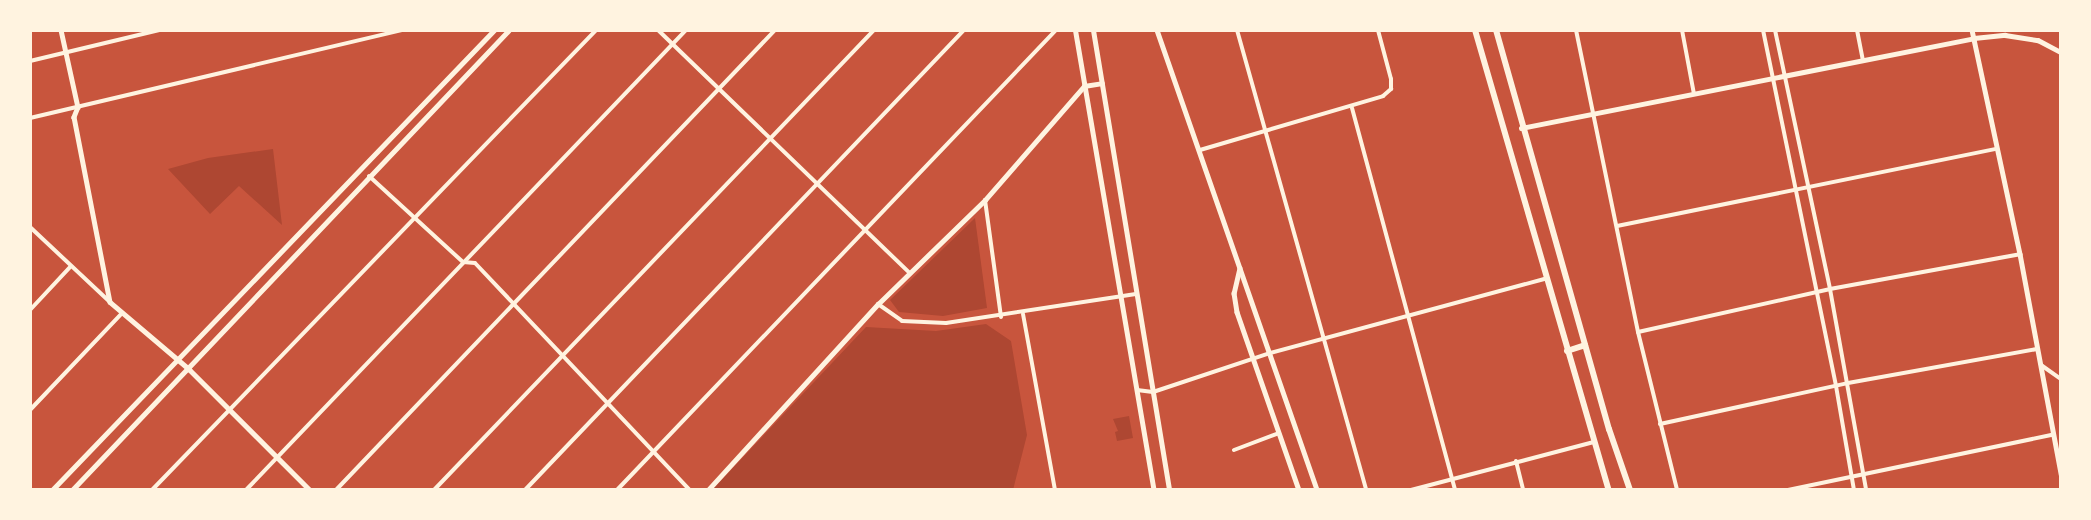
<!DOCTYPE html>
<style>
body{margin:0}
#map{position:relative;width:2091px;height:520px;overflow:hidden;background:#c8553d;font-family:"IBM Plex Sans",sans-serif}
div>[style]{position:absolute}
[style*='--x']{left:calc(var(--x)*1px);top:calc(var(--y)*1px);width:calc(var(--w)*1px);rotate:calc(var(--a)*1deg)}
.green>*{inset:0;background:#ae4732}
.minor>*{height:4px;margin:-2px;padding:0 2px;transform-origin:2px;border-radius:2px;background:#fff3e0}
.tertiary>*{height:4.5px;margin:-2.25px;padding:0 2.25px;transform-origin:2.25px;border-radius:2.25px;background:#fff3e0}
.secondary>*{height:5px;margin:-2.5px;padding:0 2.5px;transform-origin:2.5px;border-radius:2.5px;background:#fff3e0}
.primary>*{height:6px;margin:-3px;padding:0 3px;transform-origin:3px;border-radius:3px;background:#fff3e0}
span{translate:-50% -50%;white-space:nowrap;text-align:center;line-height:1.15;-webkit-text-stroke:5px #fff3e0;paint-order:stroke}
.frame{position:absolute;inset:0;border:32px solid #fff3e0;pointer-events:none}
</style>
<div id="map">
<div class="green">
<i style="clip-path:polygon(273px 149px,282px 225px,239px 186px,210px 214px,168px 169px,208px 158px)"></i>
<i style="clip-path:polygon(975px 218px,987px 308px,943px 316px,899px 312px,890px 300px)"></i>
<i style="clip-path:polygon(986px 324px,1011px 341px,1027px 435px,1013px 490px,712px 490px,866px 327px,936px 331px)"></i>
<i style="clip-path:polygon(1129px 416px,1133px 438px,1117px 441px,1115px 432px,1118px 431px,1113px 419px)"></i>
</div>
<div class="minor">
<i style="--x:658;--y:30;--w:349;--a:44"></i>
<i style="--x:1237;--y:30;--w:478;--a:74.3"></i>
<i style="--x:1576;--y:30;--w:308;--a:78.4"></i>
<i style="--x:1638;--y:332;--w:163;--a:76.1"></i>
<i style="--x:1682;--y:30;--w:65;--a:79.4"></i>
<i style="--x:1763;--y:30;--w:363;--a:78.4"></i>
<i style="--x:1836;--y:386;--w:106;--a:80.2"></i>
<i style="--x:1775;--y:30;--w:265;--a:78"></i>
<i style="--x:1830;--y:289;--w:204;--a:79.8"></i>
<i style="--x:1857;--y:30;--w:31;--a:79"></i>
<i style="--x:30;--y:61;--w:133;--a:-13.5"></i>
<i style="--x:1352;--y:108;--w:396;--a:74.9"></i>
<i style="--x:30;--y:118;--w:383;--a:-13.3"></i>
<i style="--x:1200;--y:150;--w:191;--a:-16.4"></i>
<i style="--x:1383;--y:96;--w:11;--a:-41"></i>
<i style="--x:1391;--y:89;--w:10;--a:-90"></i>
<i style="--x:1391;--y:79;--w:51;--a:-104.9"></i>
<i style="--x:369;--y:176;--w:127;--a:42.5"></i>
<i style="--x:463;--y:262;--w:12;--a:5"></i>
<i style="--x:475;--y:263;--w:313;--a:46.6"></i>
<i style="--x:985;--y:200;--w:118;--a:82.2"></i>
<i style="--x:1617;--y:226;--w:388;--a:-11.5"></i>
<i style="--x:30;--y:227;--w:110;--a:43.2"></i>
<i style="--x:878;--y:304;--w:29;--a:35"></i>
<i style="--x:902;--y:321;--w:44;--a:2.6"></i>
<i style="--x:946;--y:323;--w:192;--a:-8.7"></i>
<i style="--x:30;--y:310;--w:60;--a:-47"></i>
<i style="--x:1023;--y:314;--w:179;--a:79.7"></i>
<i style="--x:1638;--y:332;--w:197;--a:-12.6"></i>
<i style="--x:1830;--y:289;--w:193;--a:-10.4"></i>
<i style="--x:2041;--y:365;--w:24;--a:35"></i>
<i style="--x:1137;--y:390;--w:16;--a:7"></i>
<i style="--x:1153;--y:392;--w:123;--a:-18.4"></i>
<i style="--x:1270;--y:353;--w:285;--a:-15.1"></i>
<i style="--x:30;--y:410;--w:134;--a:-46.5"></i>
<i style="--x:1660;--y:424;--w:192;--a:-12.3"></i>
<i style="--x:1848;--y:383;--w:192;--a:-10.2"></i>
<i style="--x:1234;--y:450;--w:48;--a:-20.7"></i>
<i style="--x:1516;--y:461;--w:30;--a:76"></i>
<i style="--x:152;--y:490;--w:639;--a:-46.01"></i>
<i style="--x:246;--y:490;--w:637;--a:-46.27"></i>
<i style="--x:336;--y:490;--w:636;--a:-46.34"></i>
<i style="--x:434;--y:490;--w:637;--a:-46.27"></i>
<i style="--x:525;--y:490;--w:636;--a:-46.34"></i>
<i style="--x:617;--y:490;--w:636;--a:-46.34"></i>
<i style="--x:1411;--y:490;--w:189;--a:-14.7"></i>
<i style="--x:1788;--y:490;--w:270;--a:-11.8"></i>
</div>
<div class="tertiary">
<i style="--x:61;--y:30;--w:79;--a:77.6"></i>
<i style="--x:78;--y:107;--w:11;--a:112"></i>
<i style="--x:74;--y:117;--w:188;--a:79"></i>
<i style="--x:110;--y:302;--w:104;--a:40.3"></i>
<i style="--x:189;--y:369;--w:171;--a:45"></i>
<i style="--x:1157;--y:30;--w:487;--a:70.8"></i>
<i style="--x:1972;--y:30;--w:229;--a:77.9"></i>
<i style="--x:2020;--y:254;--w:224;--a:79.4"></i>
<i style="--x:1521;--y:128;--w:462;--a:-11.2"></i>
<i style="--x:1974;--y:38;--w:31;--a:-6"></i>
<i style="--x:2005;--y:35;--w:33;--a:9"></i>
<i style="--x:2038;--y:40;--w:26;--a:28"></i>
<i style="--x:1240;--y:268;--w:26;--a:103"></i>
<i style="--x:1234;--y:293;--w:19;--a:81"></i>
<i style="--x:1237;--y:312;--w:188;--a:70.8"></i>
<i style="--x:708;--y:490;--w:252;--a:-47.6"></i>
<i style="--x:878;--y:304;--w:149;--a:-44.2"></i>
<i style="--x:985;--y:200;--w:151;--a:-49"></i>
<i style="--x:1084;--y:86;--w:18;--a:-9"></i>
</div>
<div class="secondary">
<i style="--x:1075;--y:30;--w:467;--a:80.3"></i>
<i style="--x:1093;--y:30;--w:466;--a:80.6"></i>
<i style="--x:52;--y:490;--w:638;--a:-46.14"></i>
<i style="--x:72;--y:490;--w:634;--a:-46.47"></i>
</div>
<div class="primary">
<i style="--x:1475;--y:30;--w:479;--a:73.8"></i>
<i style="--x:1496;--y:30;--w:415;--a:74.2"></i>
<i style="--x:1609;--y:429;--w:65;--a:71"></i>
<i style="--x:1567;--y:351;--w:19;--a:-18"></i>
</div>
<div class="frame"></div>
</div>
